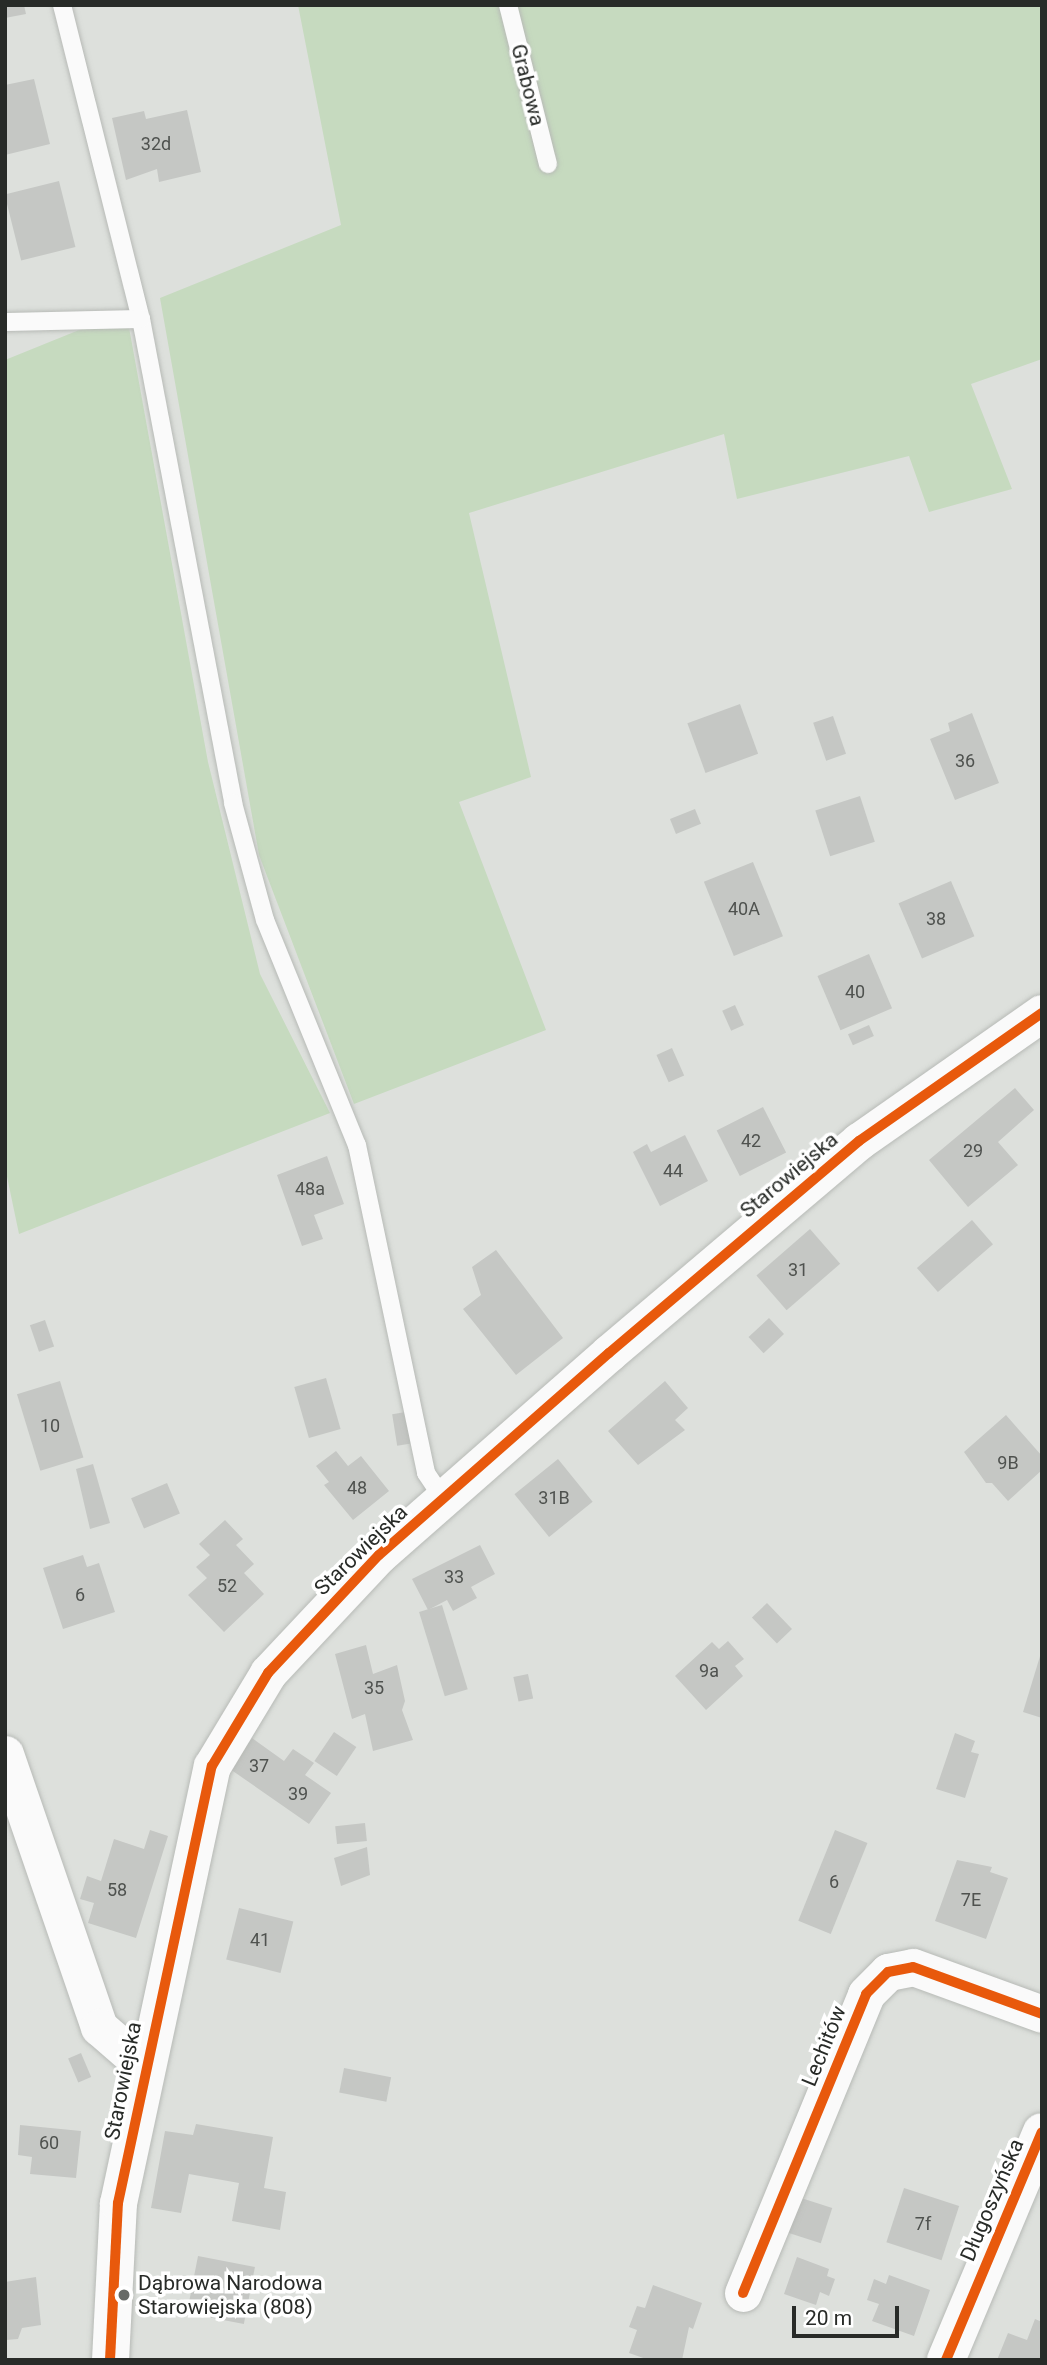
<!DOCTYPE html>
<meta charset="utf-8">
<style>
body{margin:0}
#map{position:relative;width:1047px;height:2365px;overflow:hidden;background:#dde0dc;font-family:Roboto,sans-serif}
div>[style]{position:absolute}
[style*='--x']{left:calc(var(--x)*1px);top:calc(var(--y)*1px);width:calc(var(--w)*1px);rotate:calc(var(--a)*1deg)}
.green>*{inset:0;background:#c6dabf}
.building>*{inset:0;background:#c5c7c4;transform-origin:0 0}
.roads{filter:drop-shadow(0 0 2px #b7bab6) drop-shadow(0 0 2px #b7bab6)}
.service>*{height:18px;margin:-9px;padding:0 9px;transform-origin:9px;border-radius:9px;background:#fafafa}
.minor>*{height:37px;margin:-18.5px;padding:0 18.5px;transform-origin:18.5px;border-radius:18.5px;background:#fafafa}
.tertiary>*{height:38px;margin:-19px;padding:0 19px;transform-origin:19px;border-radius:19px;background:#fafafa}
.cycleway>*{height:10px;margin:-5px;padding:0 5px;transform-origin:5px;border-radius:5px;background:#e8590c}
.dots>*{width:19px;height:19px;translate:-50% -50%;box-sizing:border-box;border:4px solid #fff;border-radius:50%}
span{translate:-50% -50%;white-space:nowrap;text-align:center;line-height:1.15;-webkit-text-stroke:7px #fff;paint-order:stroke}
.number-label{font-size:18px;color:#4f524f}
.number-label span{-webkit-text-stroke-width:0}
.street-label{font-size:21px;color:#282b28}
.poi-label{font-size:21px;color:#282b28}
.left{translate:0 -50%;text-align:left}
.frame{position:absolute;inset:0;border:7px solid #282b28;pointer-events:none}
.scale{position:absolute;left:792px;top:2306px;width:107px;height:32px;box-sizing:border-box;border:4px solid #282b28;border-top:0;padding-left:9px;font-size:21px;line-height:24px;white-space:nowrap;color:#282b28;-webkit-text-stroke:5px #fff;paint-order:stroke}
</style>
<div id="map">
<div class="green">
<i style="clip-path:polygon(298px 5px,1042px 5px,1042px 359px,971px 384px,1012px 489px,929px 512px,909px 456px,737px 499px,724px 434px,469px 513px,531px 777px,459px 802px,546px 1030px,354px 1104px,259px 855px,160px 298px,341px 225px)"></i>
<i style="clip-path:polygon(126px 311px,208px 762px,260px 974px,330px 1113px,19px 1234px,5px 1167px,5px 360px)"></i>
</div>
<div class="building">
<i style="clip-path:polygon(5px 5px,24px 5px,26px 14px,5px 18px)"></i>
<i style="clip-path:polygon(34px 79px,50px 144px,5px 155px,5px 85px)"></i>
<i style="clip-path:polygon(187px 110px,201px 172px,159px 182px,157px 169px,126px 180px,112px 118px,144px 111px,146px 119px)"></i>
<i style="left:59px;top:181px;width:68px;height:56px;rotate:76deg"></i>
<i style="left:740px;top:704px;width:53px;height:56px;rotate:70deg"></i>
<i style="clip-path:polygon(972px 713px,999px 783px,955px 800px,930px 739px,950px 731px,948px 723px)"></i>
<i style="left:833px;top:716px;width:40px;height:21px;rotate:71deg"></i>
<i style="left:860px;top:796px;width:48px;height:47px;rotate:72deg"></i>
<i style="left:695px;top:809px;width:16px;height:27px;rotate:68deg"></i>
<i style="left:753px;top:862px;width:80px;height:53px;rotate:68deg"></i>
<i style="left:951px;top:881px;width:60px;height:57px;rotate:67deg"></i>
<i style="left:869px;top:954px;width:59px;height:56px;rotate:67deg"></i>
<i style="left:735px;top:1005px;width:22px;height:14px;rotate:66deg"></i>
<i style="left:869px;top:1025px;width:12px;height:23px;rotate:66deg"></i>
<i style="left:672px;top:1048px;width:30px;height:17px;rotate:66deg"></i>
<i style="clip-path:polygon(1015px 1088px,1034px 1110px,998px 1142px,1018px 1165px,968px 1207px,929px 1160px)"></i>
<i style="left:763px;top:1107px;width:51px;height:52px;rotate:63deg"></i>
<i style="clip-path:polygon(685px 1135px,708px 1181px,660px 1206px,633px 1152px,647px 1144px,651px 1152px)"></i>
<i style="clip-path:polygon(327px 1156px,344px 1204px,314px 1215px,323px 1239px,302px 1246px,277px 1175px)"></i>
<i style="left:972px;top:1220px;width:32px;height:73px;rotate:49deg"></i>
<i style="left:810px;top:1229px;width:46px;height:71px;rotate:49deg"></i>
<i style="clip-path:polygon(496px 1250px,563px 1338px,516px 1375px,463px 1309px,481px 1295px,472px 1267px)"></i>
<i style="left:769px;top:1318px;width:22px;height:28px;rotate:47deg"></i>
<i style="left:45px;top:1320px;width:28px;height:16px;rotate:71deg"></i>
<i style="left:326px;top:1378px;width:53px;height:33px;rotate:74deg"></i>
<i style="left:60px;top:1381px;width:80px;height:45px;rotate:73deg"></i>
<i style="clip-path:polygon(665px 1381px,688px 1408px,675px 1420px,685px 1430px,638px 1465px,608px 1431px)"></i>
<i style="left:406px;top:1412px;width:32px;height:14px;rotate:81deg"></i>
<i style="clip-path:polygon(1006px 1415px,1042px 1456px,1042px 1470px,1008px 1501px,992px 1483px,986px 1483px,964px 1452px)"></i>
<i style="clip-path:polygon(336px 1451px,348px 1466px,361px 1456px,389px 1491px,353px 1520px,324px 1485px,329px 1482px,316px 1466px)"></i>
<i style="left:558px;top:1459px;width:55px;height:56px;rotate:51deg"></i>
<i style="clip-path:polygon(93px 1464px,110px 1523px,90px 1529px,76px 1469px)"></i>
<i style="left:167px;top:1483px;width:33px;height:39px;rotate:67deg"></i>
<i style="clip-path:polygon(225px 1520px,243px 1539px,236px 1545px,254px 1564px,244px 1573px,264px 1594px,224px 1632px,188px 1595px,207px 1578px,196px 1567px,210px 1555px,199px 1544px)"></i>
<i style="clip-path:polygon(480px 1545px,495px 1574px,471px 1587px,477px 1598px,453px 1611px,447px 1600px,428px 1610px,412px 1579px)"></i>
<i style="clip-path:polygon(83px 1555px,87px 1567px,99px 1563px,115px 1612px,63px 1629px,43px 1568px)"></i>
<i style="left:767px;top:1603px;width:36px;height:21px;rotate:46deg"></i>
<i style="left:442px;top:1605px;width:88px;height:24px;rotate:73deg"></i>
<i style="clip-path:polygon(728px 1641px,744px 1659px,735px 1666px,743px 1676px,706px 1710px,675px 1676px,712px 1642px,719px 1649px)"></i>
<i style="clip-path:polygon(366px 1645px,373px 1674px,397px 1665px,405px 1701px,402px 1710px,413px 1740px,373px 1751px,365px 1714px,352px 1719px,335px 1654px)"></i>
<i style="clip-path:polygon(1041px 1653px,1042px 1653px,1042px 1718px,1023px 1712px)"></i>
<i style="left:528px;top:1674px;width:25px;height:15px;rotate:78deg"></i>
<i style="left:334px;top:1732px;width:27px;height:35px;rotate:34deg"></i>
<i style="clip-path:polygon(955px 1733px,975px 1741px,971px 1752px,979px 1754px,965px 1798px,936px 1789px)"></i>
<i style="clip-path:polygon(252px 1738px,284px 1761px,293px 1749px,314px 1763px,305px 1775px,331px 1793px,309px 1824px,230px 1769px)"></i>
<i style="left:365px;top:1823px;width:18px;height:30px;rotate:84deg"></i>
<i style="clip-path:polygon(150px 1830px,168px 1836px,136px 1938px,88px 1923px,94px 1903px,80px 1899px,87px 1876px,101px 1881px,114px 1839px,144px 1849px)"></i>
<i style="left:835px;top:1830px;width:35px;height:98px;rotate:22deg"></i>
<i style="clip-path:polygon(367px 1847px,370px 1875px,341px 1886px,334px 1858px)"></i>
<i style="clip-path:polygon(957px 1860px,992px 1867px,990px 1872px,1008px 1878px,986px 1939px,935px 1921px)"></i>
<i style="left:239px;top:1908px;width:56px;height:53px;rotate:14deg"></i>
<i style="left:81px;top:2053px;width:26px;height:14px;rotate:67deg"></i>
<i style="left:344px;top:2068px;width:48px;height:25px;rotate:11deg"></i>
<i style="clip-path:polygon(196px 2124px,273px 2137px,264px 2188px,286px 2192px,280px 2230px,232px 2221px,239px 2183px,189px 2174px,181px 2213px,151px 2208px,165px 2131px,193px 2135px)"></i>
<i style="clip-path:polygon(20px 2125px,81px 2131px,76px 2178px,30px 2174px,32px 2157px,18px 2155px)"></i>
<i style="left:904px;top:2188px;width:58px;height:57px;rotate:18deg"></i>
<i style="left:798px;top:2197px;width:36px;height:37px;rotate:18deg"></i>
<i style="left:198px;top:2256px;width:58px;height:58px;rotate:11deg"></i>
<i style="clip-path:polygon(797px 2257px,829px 2269px,827px 2276px,835px 2279px,829px 2296px,820px 2292px,816px 2305px,784px 2294px)"></i>
<i style="clip-path:polygon(889px 2275px,930px 2290px,914px 2336px,872px 2321px,879px 2304px,867px 2300px,874px 2279px,886px 2284px)"></i>
<i style="clip-path:polygon(36px 2277px,41px 2325px,22px 2328px,18px 2339px,6px 2340px,5px 2282px)"></i>
<i style="clip-path:polygon(653px 2285px,702px 2303px,693px 2329px,689px 2327px,682px 2360px,649px 2360px,629px 2353px,637px 2330px,629px 2327px,637px 2306px,645px 2308px)"></i>
<i style="clip-path:polygon(1035px 2319px,1042px 2322px,1042px 2360px,997px 2360px,1008px 2333px,1027px 2340px)"></i>
</div>
<div class="roads">
<div class="service">
<i style="--x:62;--y:5;--w:324;--a:75.9"></i>
<i style="--x:141;--y:319;--w:493;--a:79.2"></i>
<i style="--x:233;--y:803;--w:121;--a:74.7"></i>
<i style="--x:265;--y:920;--w:243;--a:67.8"></i>
<i style="--x:357;--y:1145;--w:335;--a:78.1"></i>
<i style="--x:426;--y:1473;--w:30;--a:56"></i>
<i style="--x:508;--y:5;--w:164;--a:75.9"></i>
<i style="--x:5;--y:322;--w:136;--a:-1.3"></i>
</div>
<div class="minor">
<i style="--x:5;--y:1754;--w:289;--a:71"></i>
<i style="--x:99;--y:2027;--w:60;--a:40.9"></i>
<i style="--x:743;--y:2293;--w:323;--a:-67.6"></i>
<i style="--x:866;--y:1994;--w:31;--a:-45"></i>
<i style="--x:888;--y:1972;--w:25;--a:-11"></i>
<i style="--x:913;--y:1967;--w:137;--a:20"></i>
<i style="--x:110;--y:2360;--w:157;--a:-87.1"></i>
<i style="--x:118;--y:2203;--w:447;--a:-77.9"></i>
<i style="--x:212;--y:1766;--w:109;--a:-58.9"></i>
<i style="--x:268;--y:1673;--w:162;--a:-46.8"></i>
<i style="--x:379;--y:1555;--w:306;--a:-41.3"></i>
<i style="--x:609;--y:1353;--w:328;--a:-40.3"></i>
<i style="--x:859;--y:1141;--w:223;--a:-35"></i>
</div>
<div class="tertiary">
<i style="--x:946;--y:2360;--w:247;--a:-67.2"></i>
</div>
</div>
<div class="cycleway">
<i style="--x:743;--y:2293;--w:323;--a:-67.6"></i>
<i style="--x:866;--y:1994;--w:31;--a:-45"></i>
<i style="--x:888;--y:1972;--w:25;--a:-11"></i>
<i style="--x:913;--y:1967;--w:137;--a:20"></i>
<i style="--x:110;--y:2360;--w:157;--a:-87.1"></i>
<i style="--x:118;--y:2203;--w:447;--a:-77.9"></i>
<i style="--x:212;--y:1766;--w:109;--a:-58.9"></i>
<i style="--x:268;--y:1673;--w:162;--a:-46.8"></i>
<i style="--x:379;--y:1555;--w:306;--a:-41.3"></i>
<i style="--x:609;--y:1353;--w:328;--a:-40.3"></i>
<i style="--x:859;--y:1141;--w:223;--a:-35"></i>
<i style="--x:946;--y:2360;--w:247;--a:-67.2"></i>
</div>
<div class="dots">
<i style="left:124px;top:2295px;background:#676a67"></i>
</div>
<div class="number-label">
<span style="left:156px;top:144px">32d</span>
<span style="left:965px;top:761px">36</span>
<span style="left:744px;top:909px">40A</span>
<span style="left:936px;top:919px">38</span>
<span style="left:855px;top:992px">40</span>
<span style="left:751px;top:1141px">42</span>
<span style="left:973px;top:1151px">29</span>
<span style="left:673px;top:1171px">44</span>
<span style="left:310px;top:1189px">48a</span>
<span style="left:798px;top:1270px">31</span>
<span style="left:50px;top:1426px">10</span>
<span style="left:1008px;top:1463px">9B</span>
<span style="left:357px;top:1488px">48</span>
<span style="left:554px;top:1498px">31B</span>
<span style="left:454px;top:1577px">33</span>
<span style="left:227px;top:1586px">52</span>
<span style="left:80px;top:1595px">6</span>
<span style="left:709px;top:1671px">9a</span>
<span style="left:374px;top:1688px">35</span>
<span style="left:259px;top:1766px">37</span>
<span style="left:298px;top:1794px">39</span>
<span style="left:834px;top:1882px">6</span>
<span style="left:117px;top:1890px">58</span>
<span style="left:971px;top:1900px">7E</span>
<span style="left:260px;top:1940px">41</span>
<span style="left:49px;top:2143px">60</span>
<span style="left:923px;top:2224px">7f</span>
</div>
<div class="street-label">
<span style="left:528px;top:85px;rotate:76deg">Grabowa</span>
<span style="left:789px;top:1175px;rotate:-40deg">Starowiejska</span>
<span style="left:361px;top:1550px;rotate:-44deg">Starowiejska</span>
<span style="left:824px;top:2046px;rotate:-68deg">Lechitów</span>
<span style="left:123px;top:2081px;rotate:-79deg">Starowiejska</span>
<span style="left:992px;top:2200px;rotate:-67deg">Długoszyńska</span>
</div>
<div class="poi-label">
<span class="left" style="left:138px;top:2295px">Dąbrowa Narodowa<br>Starowiejska (808)</span>
</div>
<div class="frame"></div>
<div class="scale">20 m</div>
</div>
